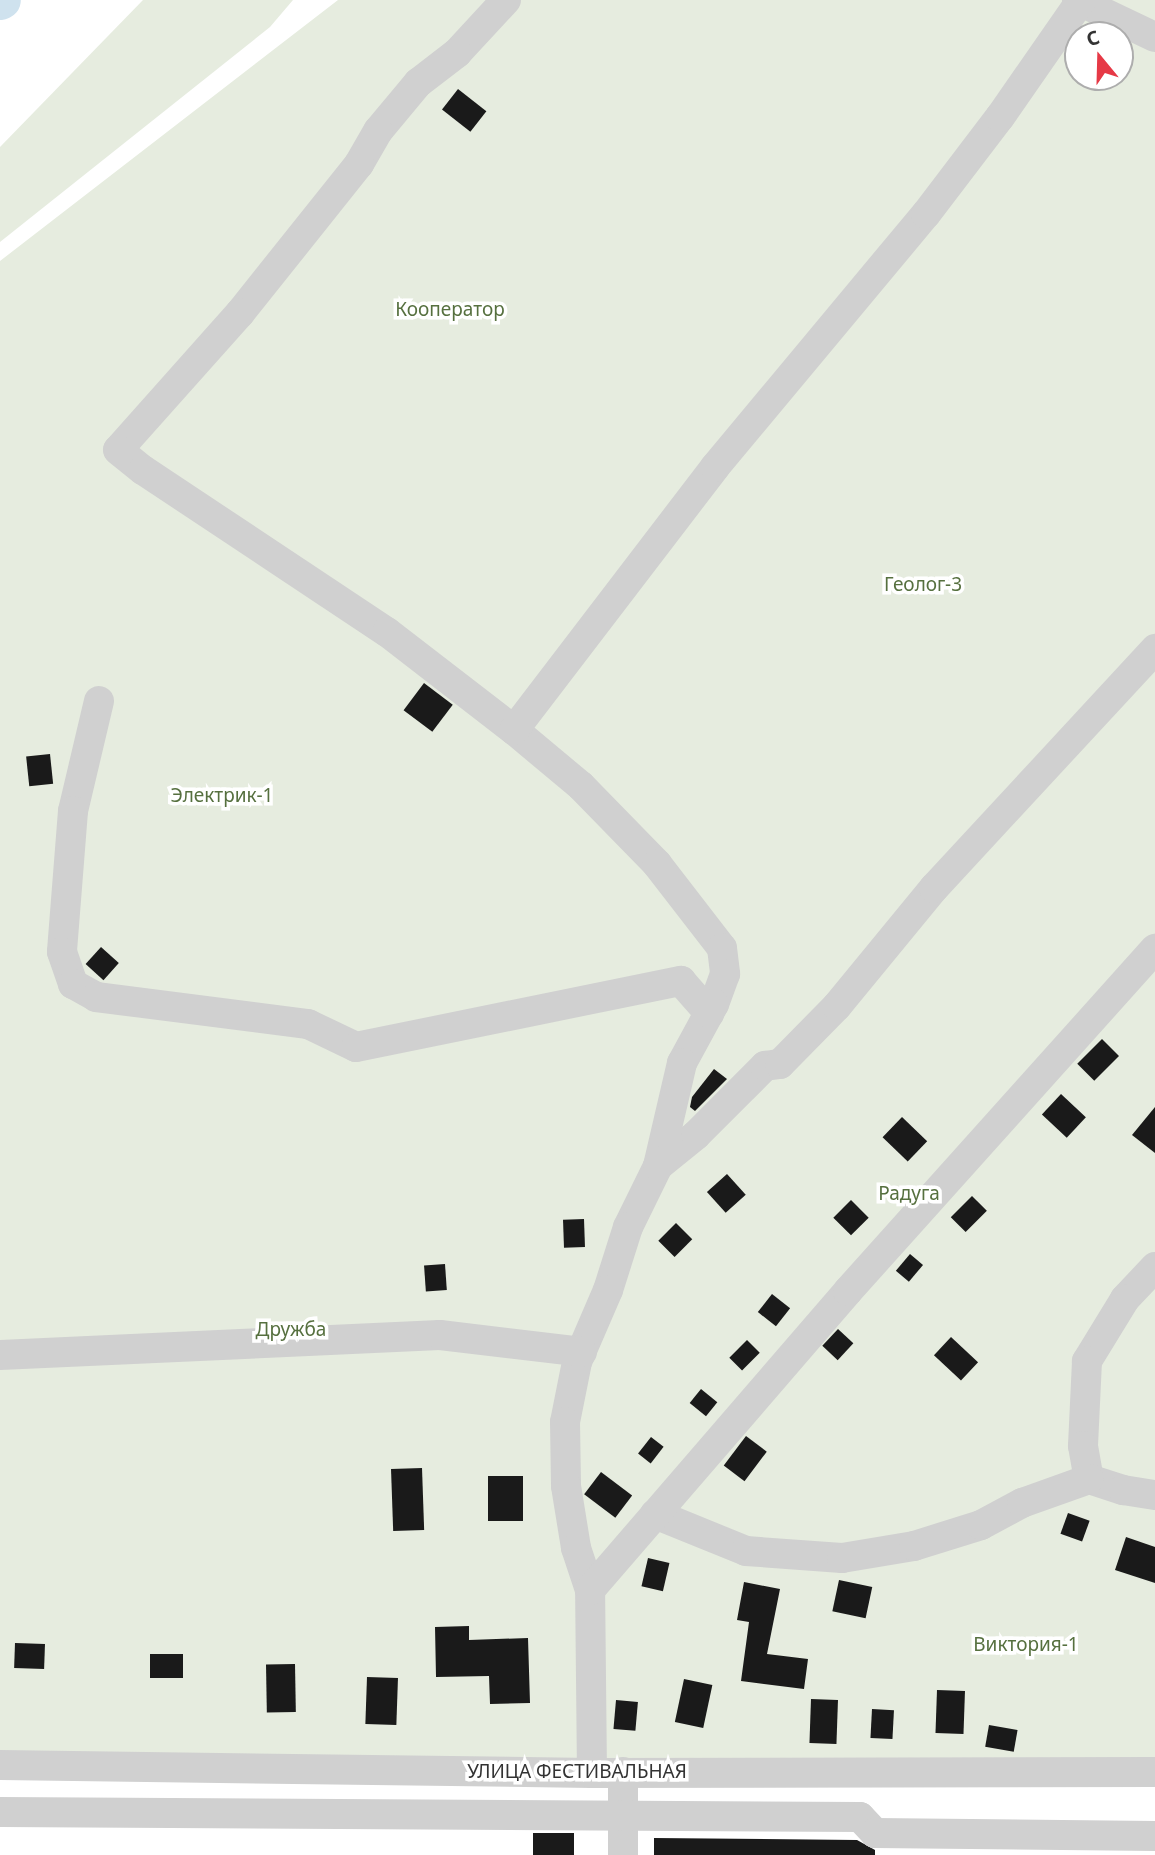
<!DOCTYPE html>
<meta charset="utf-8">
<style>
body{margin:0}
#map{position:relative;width:1155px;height:1855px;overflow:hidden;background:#fff;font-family:"Noto Sans",sans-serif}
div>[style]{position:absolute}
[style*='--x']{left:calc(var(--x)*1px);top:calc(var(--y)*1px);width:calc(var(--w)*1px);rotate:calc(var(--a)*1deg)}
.green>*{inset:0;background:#e6ecdf}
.river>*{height:37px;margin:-18.5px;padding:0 18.5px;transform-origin:18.5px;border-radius:18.5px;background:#cfe2ee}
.building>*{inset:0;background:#1a1a1a;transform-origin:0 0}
.minor>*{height:30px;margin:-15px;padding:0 15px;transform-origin:15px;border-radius:15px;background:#d0d0d0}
span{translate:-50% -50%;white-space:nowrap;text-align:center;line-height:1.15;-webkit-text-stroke:7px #fff;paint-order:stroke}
.park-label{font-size:19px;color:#56703f}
.street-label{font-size:19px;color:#333}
.north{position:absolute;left:1064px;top:21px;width:70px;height:70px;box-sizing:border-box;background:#fff;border:2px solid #adadad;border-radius:50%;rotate:341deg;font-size:19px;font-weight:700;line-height:28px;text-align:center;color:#333}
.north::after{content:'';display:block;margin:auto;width:24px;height:32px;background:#e63946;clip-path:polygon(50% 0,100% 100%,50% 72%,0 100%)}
</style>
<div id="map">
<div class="green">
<i style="clip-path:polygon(143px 0,293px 0,270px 27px,0 242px,0 147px)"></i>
<i style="clip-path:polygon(evenodd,338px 0,1155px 0,1155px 1771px,0 1760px,0 261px,338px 0,1078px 35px,1120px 35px,1120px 77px,1078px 77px,1078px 35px)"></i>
</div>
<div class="river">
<i style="--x:0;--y:1;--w:2;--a:-27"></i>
</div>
<div class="building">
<i style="left:458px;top:89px;width:36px;height:26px;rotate:38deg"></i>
<i style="left:424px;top:683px;width:36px;height:34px;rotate:37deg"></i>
<i style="left:50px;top:754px;width:30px;height:24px;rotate:84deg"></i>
<i style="left:101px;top:947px;width:24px;height:23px;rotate:42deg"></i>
<i style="left:1102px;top:1039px;width:24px;height:35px;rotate:45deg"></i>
<i style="clip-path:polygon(714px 1069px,727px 1079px,695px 1111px,690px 1107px,692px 1097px)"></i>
<i style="left:1061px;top:1094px;width:34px;height:28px;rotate:43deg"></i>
<i style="clip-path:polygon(1155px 1107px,1155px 1153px,1132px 1135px)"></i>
<i style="left:902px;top:1117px;width:35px;height:28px;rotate:44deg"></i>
<i style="left:727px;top:1174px;width:28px;height:27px;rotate:48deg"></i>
<i style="left:972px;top:1196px;width:21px;height:30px;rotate:45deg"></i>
<i style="left:851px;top:1200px;width:25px;height:25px;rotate:45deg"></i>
<i style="left:584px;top:1219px;width:28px;height:21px;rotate:88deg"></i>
<i style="left:676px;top:1223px;width:23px;height:25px;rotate:45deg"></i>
<i style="left:910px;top:1254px;width:17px;height:22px;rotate:40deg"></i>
<i style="left:445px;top:1264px;width:26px;height:21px;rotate:86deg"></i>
<i style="left:772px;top:1294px;width:23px;height:23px;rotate:38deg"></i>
<i style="left:838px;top:1329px;width:21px;height:23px;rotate:43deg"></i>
<i style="left:951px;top:1337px;width:37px;height:25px;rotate:43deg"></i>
<i style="left:747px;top:1340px;width:18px;height:25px;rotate:45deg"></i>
<i style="left:701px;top:1389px;width:21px;height:18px;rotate:39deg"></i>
<i style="left:746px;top:1436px;width:26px;height:37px;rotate:37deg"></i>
<i style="left:651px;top:1437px;width:16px;height:21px;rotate:38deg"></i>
<i style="left:422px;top:1468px;width:62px;height:31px;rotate:88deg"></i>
<i style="left:601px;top:1472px;width:39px;height:28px;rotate:37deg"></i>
<i style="left:488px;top:1476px;width:35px;height:45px"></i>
<i style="left:1068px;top:1513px;width:23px;height:22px;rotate:20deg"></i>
<i style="clip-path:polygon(1126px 1537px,1155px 1547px,1155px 1583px,1115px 1570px)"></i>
<i style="left:648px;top:1558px;width:22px;height:29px;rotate:13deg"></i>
<i style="left:839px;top:1580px;width:34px;height:32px;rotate:12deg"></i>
<i style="clip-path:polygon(744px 1582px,780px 1589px,767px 1654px,808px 1659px,804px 1689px,741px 1681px,749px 1622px,737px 1620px)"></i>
<i style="clip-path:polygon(469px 1626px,469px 1640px,528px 1638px,530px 1703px,490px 1704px,489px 1676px,436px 1677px,435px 1627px)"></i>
<i style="left:15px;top:1643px;width:30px;height:25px;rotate:2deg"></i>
<i style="left:150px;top:1654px;width:33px;height:24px"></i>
<i style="left:295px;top:1664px;width:48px;height:29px;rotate:89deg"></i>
<i style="left:367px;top:1677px;width:31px;height:47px;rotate:2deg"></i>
<i style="left:684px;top:1679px;width:29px;height:44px;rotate:12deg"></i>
<i style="left:937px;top:1690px;width:28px;height:43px;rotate:2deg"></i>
<i style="left:811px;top:1699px;width:27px;height:44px;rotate:2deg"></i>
<i style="left:616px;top:1700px;width:22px;height:29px;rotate:5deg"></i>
<i style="left:872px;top:1709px;width:22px;height:29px;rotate:3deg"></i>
<i style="left:989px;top:1725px;width:29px;height:22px;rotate:10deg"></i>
<i style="left:533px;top:1833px;width:41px;height:22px"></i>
<i style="clip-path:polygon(654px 1838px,857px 1840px,875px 1850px,875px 1855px,654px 1855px)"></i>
</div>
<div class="minor">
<i style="--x:506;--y:0;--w:72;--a:132.8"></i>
<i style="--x:457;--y:53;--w:49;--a:142.4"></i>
<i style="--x:418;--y:83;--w:62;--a:129.8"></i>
<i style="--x:378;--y:131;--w:38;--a:120"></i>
<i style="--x:359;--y:164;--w:191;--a:128.6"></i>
<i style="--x:240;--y:313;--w:183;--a:131.7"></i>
<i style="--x:118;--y:450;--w:32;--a:39"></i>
<i style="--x:143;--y:470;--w:293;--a:33.6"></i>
<i style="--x:387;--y:632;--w:160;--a:37.7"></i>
<i style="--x:514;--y:730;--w:87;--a:39.9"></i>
<i style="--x:581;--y:786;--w:109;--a:45.7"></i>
<i style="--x:657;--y:864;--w:106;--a:52.3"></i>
<i style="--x:722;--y:948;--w:26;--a:83"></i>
<i style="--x:725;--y:974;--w:32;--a:110"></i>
<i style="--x:714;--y:1004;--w:67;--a:118.5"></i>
<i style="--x:682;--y:1063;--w:106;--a:103.1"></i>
<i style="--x:658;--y:1166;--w:68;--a:116.2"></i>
<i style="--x:628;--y:1227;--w:66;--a:107.6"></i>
<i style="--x:608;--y:1290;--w:78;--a:113.3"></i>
<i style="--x:577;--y:1362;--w:61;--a:101.3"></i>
<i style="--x:565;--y:1422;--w:64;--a:89.1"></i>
<i style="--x:566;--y:1486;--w:63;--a:80.8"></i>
<i style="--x:576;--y:1548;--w:44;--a:71.6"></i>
<i style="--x:1077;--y:0;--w:86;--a:25.4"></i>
<i style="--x:99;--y:701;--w:113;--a:103.3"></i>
<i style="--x:73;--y:811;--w:141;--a:94.5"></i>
<i style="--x:62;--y:952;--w:34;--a:71"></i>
<i style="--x:73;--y:984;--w:26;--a:29"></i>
<i style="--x:96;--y:997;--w:214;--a:7.3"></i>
<i style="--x:308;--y:1024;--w:53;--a:25.6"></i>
<i style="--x:356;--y:1047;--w:332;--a:-11.5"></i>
<i style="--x:681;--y:981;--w:43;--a:48.8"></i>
<i style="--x:514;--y:730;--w:331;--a:-52.6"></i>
<i style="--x:715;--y:467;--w:329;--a:-50.2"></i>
<i style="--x:926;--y:214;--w:122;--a:-52.7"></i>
<i style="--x:1000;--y:117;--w:140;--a:-55.2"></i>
<i style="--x:658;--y:1166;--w:49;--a:-39.2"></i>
<i style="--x:696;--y:1135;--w:98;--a:-45"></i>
<i style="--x:765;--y:1066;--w:15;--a:-8"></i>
<i style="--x:780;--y:1064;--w:81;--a:-45.5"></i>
<i style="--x:837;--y:1006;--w:153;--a:-50.6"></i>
<i style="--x:934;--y:888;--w:326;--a:-47.2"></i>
<i style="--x:1155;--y:1267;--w:44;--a:133.2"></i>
<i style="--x:1125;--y:1299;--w:73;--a:121.5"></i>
<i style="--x:1087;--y:1361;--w:85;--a:92.7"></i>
<i style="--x:1083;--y:1446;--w:34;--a:80"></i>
<i style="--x:1089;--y:1479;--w:36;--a:18"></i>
<i style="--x:1123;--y:1490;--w:32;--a:9"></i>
<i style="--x:0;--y:1355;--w:440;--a:-2.6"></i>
<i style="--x:440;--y:1335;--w:143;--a:6.8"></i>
<i style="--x:655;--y:1514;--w:98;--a:22.1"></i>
<i style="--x:746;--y:1551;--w:96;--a:4.2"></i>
<i style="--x:842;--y:1558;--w:73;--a:-9.5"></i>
<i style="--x:914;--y:1546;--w:70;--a:-17.4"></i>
<i style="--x:981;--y:1525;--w:47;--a:-28.2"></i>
<i style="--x:1022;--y:1503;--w:71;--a:-19.7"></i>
<i style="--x:0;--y:1765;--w:592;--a:0.77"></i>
<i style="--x:592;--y:1773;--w:563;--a:-0.1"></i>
<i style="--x:623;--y:1772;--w:83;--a:90"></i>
<i style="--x:592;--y:1773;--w:183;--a:-90.6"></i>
<i style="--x:590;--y:1590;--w:395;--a:-49.2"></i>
<i style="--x:848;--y:1291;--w:460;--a:-48.1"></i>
<i style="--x:0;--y:1812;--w:860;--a:0.33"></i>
<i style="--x:860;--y:1817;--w:22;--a:47"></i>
<i style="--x:875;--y:1833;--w:280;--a:0.6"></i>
</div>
<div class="park-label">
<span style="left:450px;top:310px">Кооператор</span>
<span style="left:923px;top:585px">Геолог-3</span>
<span style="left:222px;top:796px">Электрик-1</span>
<span style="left:909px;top:1194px">Радуга</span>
<span style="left:291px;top:1330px">Дружба</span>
<span style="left:1026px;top:1645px">Виктория-1</span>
</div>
<div class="street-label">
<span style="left:577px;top:1772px">УЛИЦА ФЕСТИВАЛЬНАЯ</span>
</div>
<div class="north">С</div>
</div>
